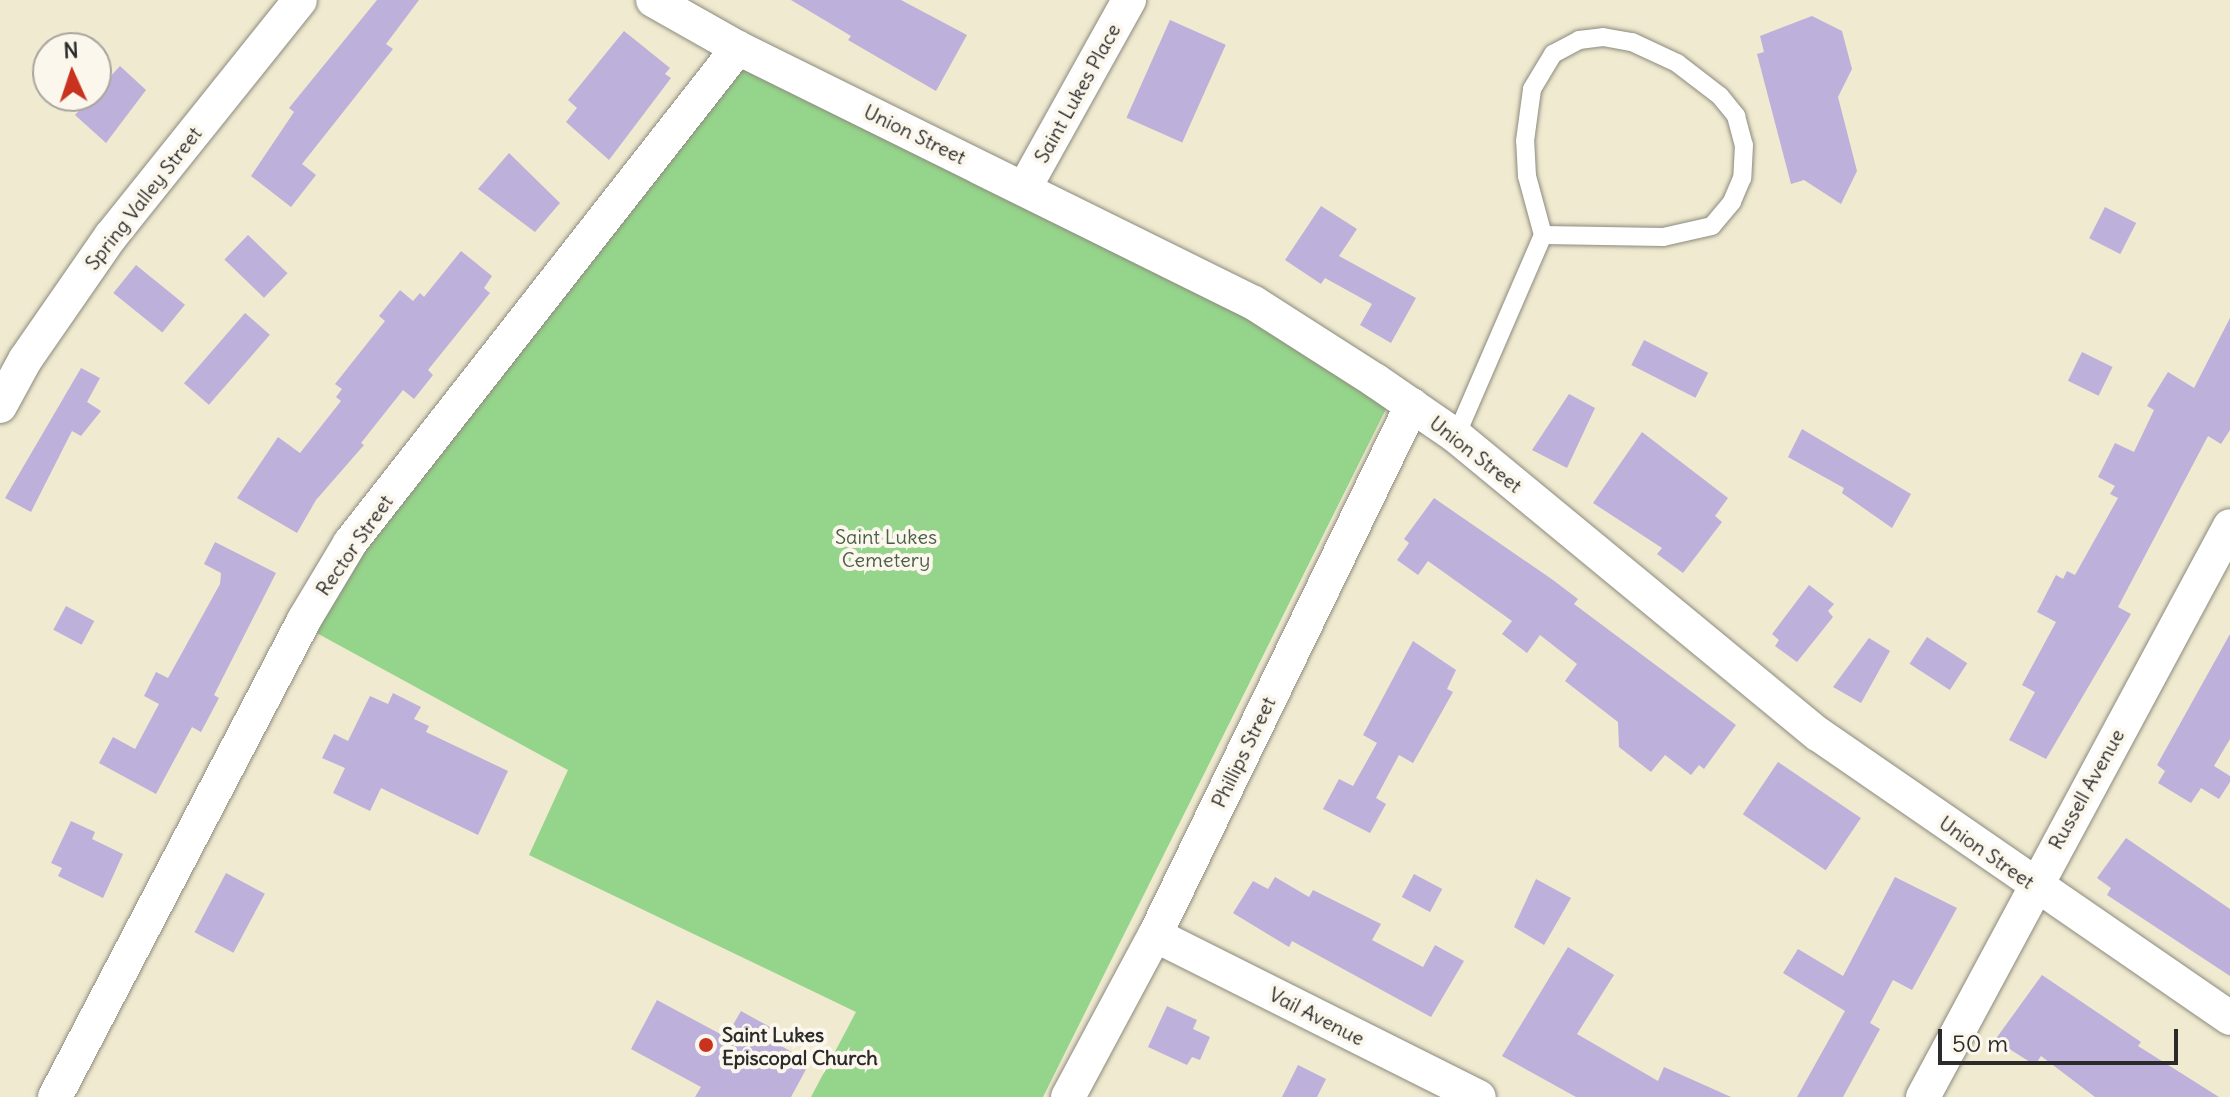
<!DOCTYPE html>
<style>
body{margin:0}
#map{position:relative;width:2230px;height:1097px;overflow:hidden;background:#efead0;font-family:Delius,sans-serif}
div>[style]{position:absolute}
[style*='--x']{left:calc(var(--x)*1px);top:calc(var(--y)*1px);width:calc(var(--w)*1px);rotate:calc(var(--a)*1deg)}
.green>*{inset:0;background:#95d48b}
.building>*{inset:0;background:#bdb1db;transform-origin:0 0}
.roads{filter:drop-shadow(0 0 2px #8d8a7e) drop-shadow(0 0 2px #8d8a7e)}
.lane>*{height:18px;margin:-9px;padding:0 9px;transform-origin:9px;border-radius:9px;background:#fff}
.street>*{height:34px;margin:-17px;padding:0 17px;transform-origin:17px;border-radius:17px;background:#fff}
.dots>*{width:22px;height:22px;translate:-50% -50%;box-sizing:border-box;border:4px solid #fbf7ec;border-radius:50%}
span{translate:-50% -50%;white-space:nowrap;text-align:center;line-height:1.15;-webkit-text-stroke:8px #fbf7ec;paint-order:stroke}
.street-label{font-size:20px;color:#2b2b2b}
.park-label{font-size:20px;color:#4b5e48}
.poi-label{font-size:20px;color:#2b2b2b;font-weight:700}
.left{translate:0 -50%;text-align:left}
.north{position:absolute;left:32px;top:32px;width:80px;height:80px;box-sizing:border-box;background:#fbf7ec;border:2px solid #a8a59f;border-radius:50%;rotate:357deg;font-size:22px;font-weight:700;line-height:32px;text-align:center;color:#2b2b2b}
.north::after{content:'';display:block;margin:auto;width:28px;height:36px;background:#c8321e;clip-path:polygon(50% 0,100% 100%,50% 72%,0 100%)}
.scale{position:absolute;left:1938px;top:1029px;width:240px;height:36px;box-sizing:border-box;border:4px solid #2b2b2b;border-top:0;padding-left:10px;font-size:24px;line-height:28px;white-space:nowrap;color:#2b2b2b;-webkit-text-stroke:6px #fbf7ec;paint-order:stroke}
</style>
<div id="map">
<div class="green">
<i style="clip-path:polygon(738px 48px,1254px 303px,1389px 403px,1043px 1097px,811px 1097px,856px 1012px,529px 855px,568px 770px,313px 631px,379px 525px)"></i>
</div>
<div class="building">
<i style="clip-path:polygon(377px 0,419px 0,386px 44px,393px 49px,302px 164px,316px 175px,291px 207px,251px 176px,294px 112px,289px 108px)"></i>
<i style="clip-path:polygon(791px 0,901px 0,967px 35px,936px 91px,848px 40px,851px 36px)"></i>
<i style="clip-path:polygon(1812px 16px,1842px 31px,1852px 69px,1838px 97px,1857px 171px,1841px 204px,1804px 180px,1791px 184px,1757px 54px,1764px 52px,1760px 36px)"></i>
<i style="left:1170px;top:20px;width:61px;height:107px;rotate:24deg"></i>
<i style="clip-path:polygon(624px 31px,670px 68px,665px 74px,671px 78px,609px 160px,566px 122px,577px 108px,568px 100px)"></i>
<i style="clip-path:polygon(120px 66px,146px 90px,106px 143px,75px 115px)"></i>
<i style="clip-path:polygon(509px 153px,560px 203px,535px 232px,478px 189px)"></i>
<i style="clip-path:polygon(1321px 206px,1357px 229px,1339px 256px,1416px 298px,1391px 343px,1360px 325px,1372px 304px,1325px 278px,1321px 284px,1285px 260px)"></i>
<i style="left:2105px;top:207px;width:35px;height:35px;rotate:27deg"></i>
<i style="left:248px;top:235px;width:55px;height:34px;rotate:44deg"></i>
<i style="clip-path:polygon(461px 251px,492px 276px,484px 288px,490px 293px,428px 370px,433px 375px,414px 399px,403px 390px,361px 443px,364px 445px,316px 500px,297px 533px,237px 498px,278px 437px,300px 453px,341px 401px,336px 397px,342px 389px,335px 384px,385px 321px,379px 316px,400px 290px,413px 301px,420px 293px,424px 297px)"></i>
<i style="left:136px;top:265px;width:63px;height:36px;rotate:39deg"></i>
<i style="left:245px;top:313px;width:33px;height:93px;rotate:41deg"></i>
<i style="clip-path:polygon(2230px 318px,2230px 430px,2221px 444px,2208px 436px,2118px 607px,2131px 614px,2046px 759px,2009px 740px,2035px 692px,2022px 685px,2056px 622px,2037px 612px,2056px 575px,2063px 579px,2067px 571px,2075px 575px,2118px 498px,2110px 494px,2115px 486px,2098px 477px,2115px 443px,2134px 452px,2154px 410px,2147px 406px,2168px 372px,2194px 388px)"></i>
<i style="left:1644px;top:340px;width:72px;height:28px;rotate:27deg"></i>
<i style="left:2082px;top:352px;width:34px;height:32px;rotate:26deg"></i>
<i style="clip-path:polygon(81px 368px,100px 378px,87px 402px,101px 411px,81px 436px,72px 431px,31px 512px,5px 498px)"></i>
<i style="clip-path:polygon(1569px 394px,1595px 408px,1567px 468px,1532px 450px)"></i>
<i style="clip-path:polygon(1802px 429px,1911px 494px,1892px 528px,1842px 493px,1844px 488px,1788px 457px)"></i>
<i style="clip-path:polygon(1642px 432px,1728px 498px,1715px 516px,1722px 522px,1683px 573px,1657px 554px,1662px 548px,1593px 503px)"></i>
<i style="clip-path:polygon(1434px 498px,1553px 580px,1578px 599px,1574px 604px,1736px 725px,1704px 769px,1699px 765px,1691px 775px,1665px 755px,1651px 772px,1619px 747px,1618px 722px,1565px 681px,1577px 664px,1540px 635px,1527px 653px,1502px 634px,1512px 621px,1428px 561px,1418px 575px,1397px 560px,1409px 543px,1404px 539px)"></i>
<i style="clip-path:polygon(215px 542px,276px 573px,214px 695px,219px 698px,201px 732px,192px 727px,156px 794px,99px 763px,113px 737px,135px 749px,159px 704px,144px 696px,156px 672px,168px 678px,220px 584px,221px 573px,204px 564px)"></i>
<i style="clip-path:polygon(1809px 585px,1834px 604px,1828px 611px,1833px 617px,1797px 662px,1775px 646px,1779px 640px,1772px 634px)"></i>
<i style="left:66px;top:606px;width:32px;height:27px;rotate:28deg"></i>
<i style="clip-path:polygon(2230px 634px,2230px 739px,2214px 766px,2230px 776px,2230px 782px,2219px 799px,2201px 788px,2191px 803px,2158px 783px,2165px 771px,2157px 765px)"></i>
<i style="left:1927px;top:637px;width:48px;height:32px;rotate:33deg"></i>
<i style="clip-path:polygon(1869px 638px,1890px 651px,1861px 703px,1833px 687px)"></i>
<i style="clip-path:polygon(1413px 641px,1456px 670px,1447px 689px,1453px 692px,1413px 763px,1399px 755px,1376px 798px,1386px 804px,1370px 833px,1323px 809px,1339px 779px,1353px 786px,1377px 743px,1363px 735px)"></i>
<i style="clip-path:polygon(393px 693px,421px 707px,414px 719px,429px 726px,426px 732px,508px 771px,478px 835px,381px 788px,370px 811px,333px 793px,345px 768px,322px 758px,334px 734px,348px 741px,370px 696px,388px 704px)"></i>
<i style="left:1778px;top:762px;width:100px;height:63px;rotate:34deg"></i>
<i style="clip-path:polygon(71px 821px,95px 832px,92px 839px,123px 854px,103px 898px,58px 876px,62px 868px,51px 863px)"></i>
<i style="clip-path:polygon(2126px 838px,2230px 909px,2230px 976px,2107px 895px,2111px 888px,2097px 878px)"></i>
<i style="left:226px;top:873px;width:44px;height:67px;rotate:28deg"></i>
<i style="left:1414px;top:874px;width:32px;height:26px;rotate:28deg"></i>
<i style="clip-path:polygon(1275px 877px,1309px 897px,1313px 890px,1381px 924px,1372px 940px,1423px 967px,1435px 945px,1464px 961px,1431px 1017px,1292px 941px,1289px 947px,1233px 913px,1253px 881px,1268px 889px)"></i>
<i style="clip-path:polygon(1895px 877px,1957px 908px,1912px 990px,1893px 980px,1870px 1023px,1880px 1029px,1843px 1097px,1797px 1097px,1845px 1011px,1783px 973px,1798px 949px,1843px 976px)"></i>
<i style="clip-path:polygon(1536px 879px,1571px 898px,1544px 945px,1514px 927px)"></i>
<i style="clip-path:polygon(1568px 947px,1614px 975px,1577px 1034px,1658px 1081px,1664px 1067px,1731px 1097px,1576px 1097px,1502px 1056px)"></i>
<i style="clip-path:polygon(2042px 975px,2141px 1042px,2138px 1046px,2219px 1097px,2095px 1097px,2041px 1056px,2035px 1065px,1995px 1040px)"></i>
<i style="clip-path:polygon(657px 1000px,726px 1037px,741px 1011px,779px 1032px,774px 1042px,810px 1062px,791px 1097px,695px 1097px,701px 1087px,631px 1049px)"></i>
<i style="clip-path:polygon(1167px 1006px,1197px 1020px,1193px 1029px,1210px 1037px,1200px 1060px,1192px 1057px,1187px 1065px,1148px 1047px)"></i>
<i style="clip-path:polygon(1298px 1065px,1326px 1079px,1317px 1097px,1282px 1097px)"></i>
</div>
<div class="roads">
<div class="lane">
<i style="--x:1456;--y:436;--w:219;--a:-66.6"></i>
<i style="--x:1543;--y:235;--w:61;--a:-105.2"></i>
<i style="--x:1527;--y:176;--w:35;--a:-93"></i>
<i style="--x:1525;--y:141;--w:52;--a:-82.3"></i>
<i style="--x:1532;--y:89;--w:41;--a:-59"></i>
<i style="--x:1553;--y:54;--w:30;--a:-28"></i>
<i style="--x:1579;--y:40;--w:24;--a:-7"></i>
<i style="--x:1603;--y:37;--w:29;--a:10"></i>
<i style="--x:1632;--y:42;--w:50;--a:25"></i>
<i style="--x:1677;--y:63;--w:54;--a:37.5"></i>
<i style="--x:1720;--y:96;--w:26;--a:51"></i>
<i style="--x:1736;--y:116;--w:30;--a:75"></i>
<i style="--x:1744;--y:145;--w:33;--a:93"></i>
<i style="--x:1742;--y:178;--w:26;--a:113"></i>
<i style="--x:1732;--y:202;--w:31;--a:130"></i>
<i style="--x:1712;--y:226;--w:50;--a:167.3"></i>
<i style="--x:1663;--y:237;--w:120;--a:-179"></i>
</div>
<div class="street">
<i style="--x:653;--y:0;--w:98;--a:29.5"></i>
<i style="--x:738;--y:48;--w:576;--a:26.3"></i>
<i style="--x:1254;--y:303;--w:145;--a:32.6"></i>
<i style="--x:1376;--y:381;--w:97;--a:34.5"></i>
<i style="--x:1456;--y:436;--w:469;--a:39.5"></i>
<i style="--x:1818;--y:734;--w:500;--a:34.58"></i>
<i style="--x:1025;--y:187;--w:214;--a:-60.9"></i>
<i style="--x:0;--y:406;--w:52;--a:-61.5"></i>
<i style="--x:25;--y:360;--w:151;--a:-55.3"></i>
<i style="--x:111;--y:236;--w:302;--a:-51.3"></i>
<i style="--x:1155;--y:935;--w:362;--a:26.6"></i>
<i style="--x:55;--y:1097;--w:538;--a:-62.43"></i>
<i style="--x:304;--y:620;--w:90;--a:-59.1"></i>
<i style="--x:350;--y:543;--w:629;--a:-51.91"></i>
<i style="--x:1068;--y:1097;--w:184;--a:-61.8"></i>
<i style="--x:1155;--y:935;--w:589;--a:-64.13"></i>
<i style="--x:1923;--y:1097;--w:648;--a:-61.74"></i>
</div>
</div>
<div class="dots">
<i style="left:706px;top:1045px;background:#c8321e"></i>
</div>
<div class="street-label">
<span style="left:1077px;top:93px;rotate:-61deg">Saint Lukes Place</span>
<span style="left:915px;top:134px;rotate:26deg">Union Street</span>
<span style="left:143px;top:198px;rotate:-52deg">Spring Valley Street</span>
<span style="left:1476px;top:454px;rotate:38deg">Union Street</span>
<span style="left:354px;top:545px;rotate:-55deg">Rector Street</span>
<span style="left:1243px;top:752px;rotate:-64deg">Phillips Street</span>
<span style="left:2086px;top:789px;rotate:-61deg">Russell Avenue</span>
<span style="left:1987px;top:852px;rotate:35deg">Union Street</span>
<span style="left:1317px;top:1016px;rotate:27deg">Vail Avenue</span>
</div>
<div class="park-label">
<span style="left:886px;top:548px">Saint Lukes<br>Cemetery</span>
</div>
<div class="poi-label">
<span class="left" style="left:722px;top:1046px">Saint Lukes<br>Episcopal Church</span>
</div>
<div class="north">N</div>
<div class="scale">50 m</div>
</div>
